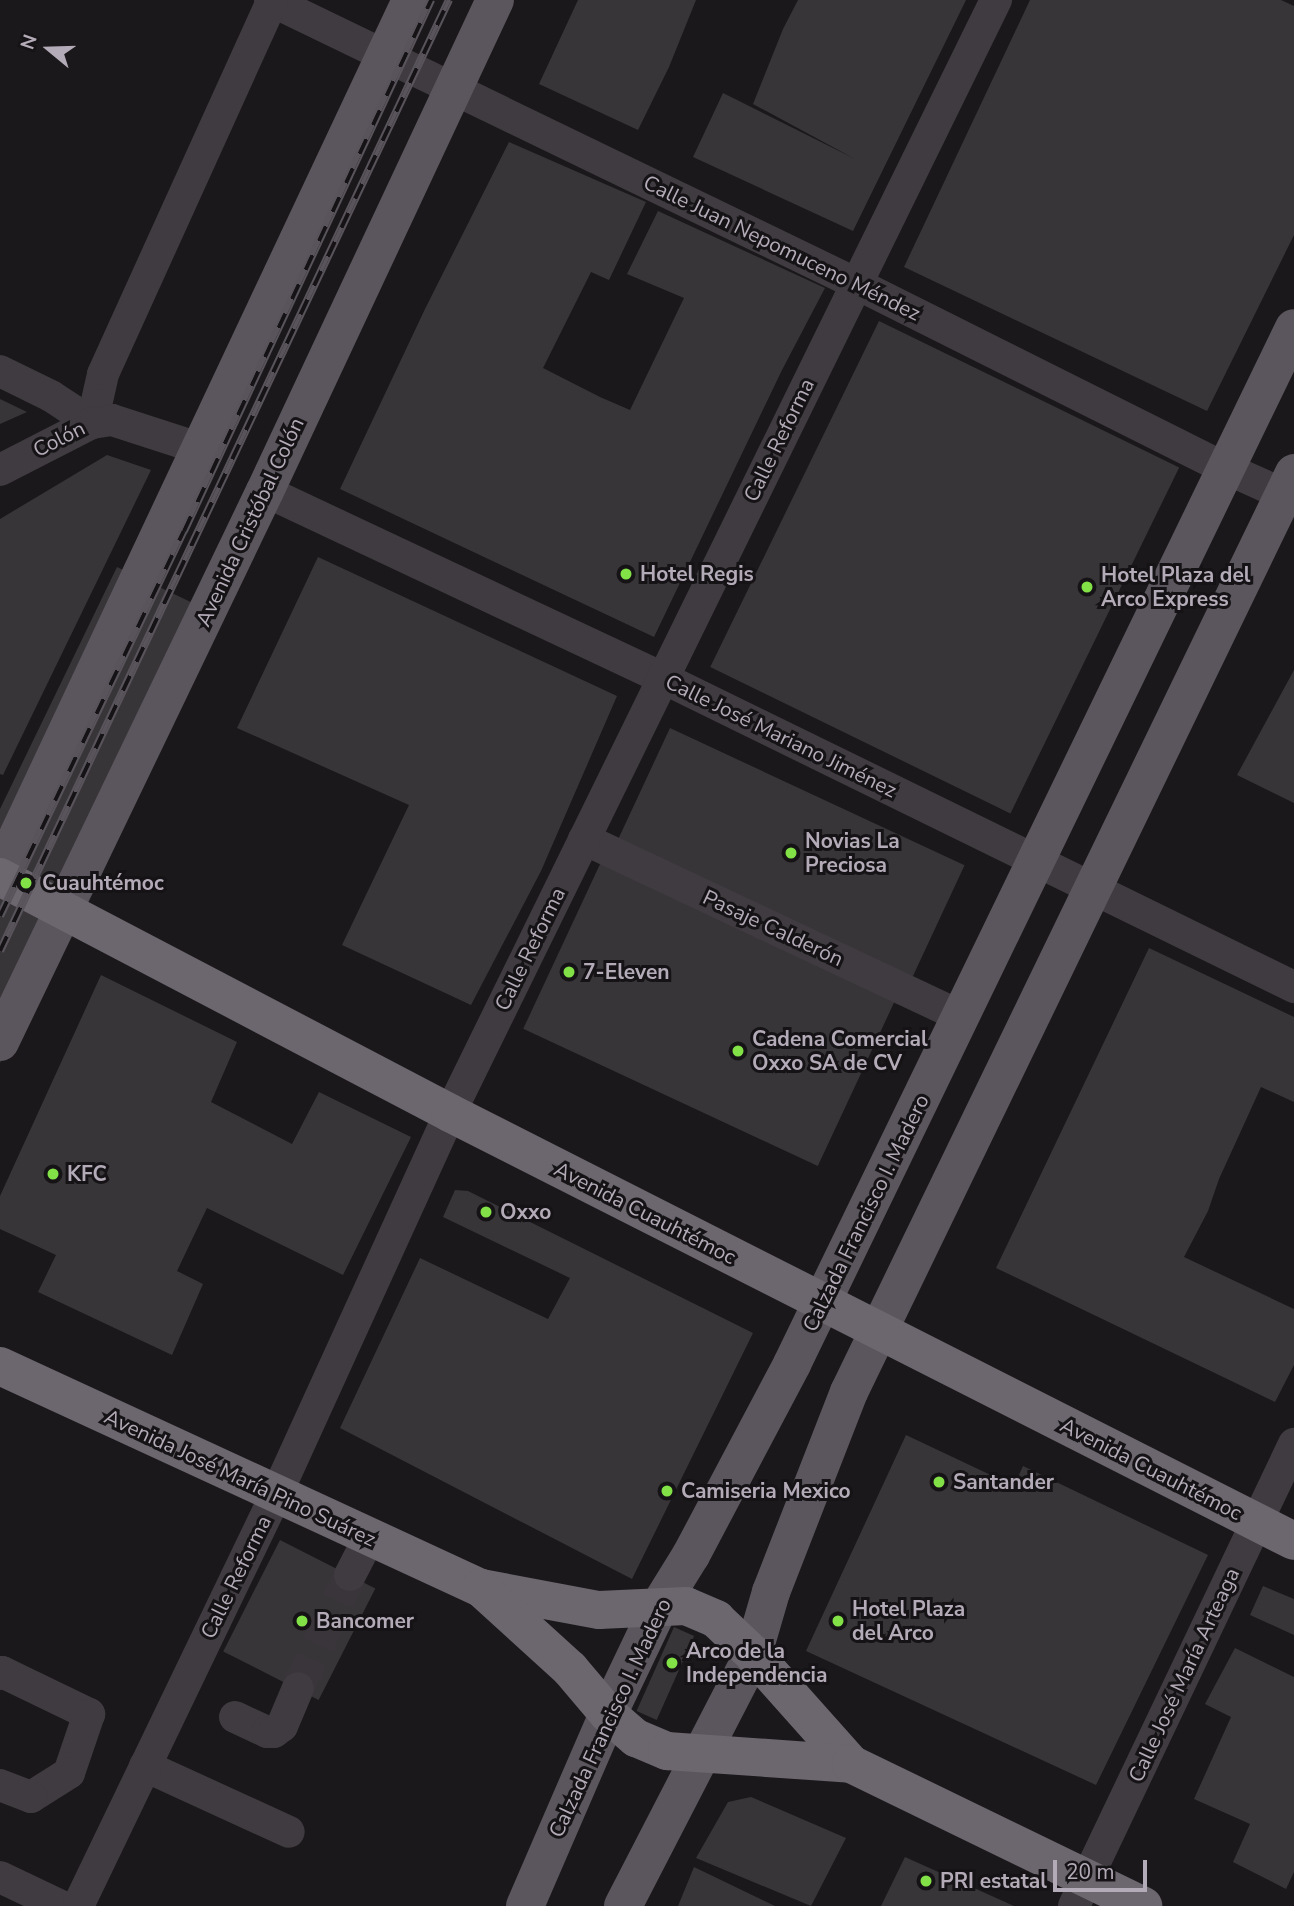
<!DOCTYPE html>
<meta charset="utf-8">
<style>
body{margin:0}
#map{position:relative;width:1294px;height:1906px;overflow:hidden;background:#1a181a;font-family:"Nunito Sans",sans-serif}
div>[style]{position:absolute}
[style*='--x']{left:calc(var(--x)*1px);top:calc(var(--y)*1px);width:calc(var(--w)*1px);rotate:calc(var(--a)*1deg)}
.building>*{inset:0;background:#383539;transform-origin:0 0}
.minor-tunnel>*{height:32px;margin-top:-16px;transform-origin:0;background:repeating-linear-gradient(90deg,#39353a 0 32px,transparent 0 48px)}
.minor>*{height:32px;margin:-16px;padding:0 16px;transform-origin:16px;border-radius:16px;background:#3f3b40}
.major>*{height:38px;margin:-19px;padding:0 19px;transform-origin:19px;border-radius:19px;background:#5b565d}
.highway>*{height:38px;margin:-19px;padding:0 19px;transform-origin:19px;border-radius:19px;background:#6c666f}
.rail>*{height:8px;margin-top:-4px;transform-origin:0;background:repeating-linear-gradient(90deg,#151315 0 16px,#59545b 0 32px);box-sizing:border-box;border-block:2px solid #59545b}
.dots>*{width:19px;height:19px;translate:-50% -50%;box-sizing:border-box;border:4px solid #151315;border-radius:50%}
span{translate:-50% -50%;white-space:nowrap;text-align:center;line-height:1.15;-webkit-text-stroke:6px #151315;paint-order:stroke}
.street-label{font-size:21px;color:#b4abb8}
.poi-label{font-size:21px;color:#b4abb8;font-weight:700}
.left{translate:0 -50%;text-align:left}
.north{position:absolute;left:14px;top:14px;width:70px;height:70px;-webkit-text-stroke:5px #151315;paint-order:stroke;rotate:289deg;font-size:19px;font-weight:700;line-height:28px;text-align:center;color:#b4abb8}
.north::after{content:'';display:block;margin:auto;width:24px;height:32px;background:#b4abb8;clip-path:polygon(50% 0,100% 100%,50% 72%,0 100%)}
.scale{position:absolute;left:1053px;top:1860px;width:94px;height:32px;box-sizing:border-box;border:4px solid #b4abb8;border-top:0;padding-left:9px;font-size:21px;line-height:24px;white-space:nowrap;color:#b4abb8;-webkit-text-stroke:5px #151315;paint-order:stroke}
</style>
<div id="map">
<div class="building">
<i style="clip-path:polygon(578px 0,696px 0,669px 67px,638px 130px,539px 84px)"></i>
<i style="clip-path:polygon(798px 0,966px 0,853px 231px,693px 157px,723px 93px,855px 159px,753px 104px,783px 29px)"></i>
<i style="clip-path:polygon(1030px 0,1281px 0,1294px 6px,1294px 235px,1207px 411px,904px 267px)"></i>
<i style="clip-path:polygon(509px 142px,646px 202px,609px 280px,591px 272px,543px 368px,600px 397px,630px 410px,684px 298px,627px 274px,658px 211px,825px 288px,782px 370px,654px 637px,340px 489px,425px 309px)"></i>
<i style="left:879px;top:321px;width:334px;height:385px;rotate:26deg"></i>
<i style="clip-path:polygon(0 399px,27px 412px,0 424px)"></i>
<i style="clip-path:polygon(107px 455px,151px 470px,3px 775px,0 774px,0 519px)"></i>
<i style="clip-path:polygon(318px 557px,617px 696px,541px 871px,471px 1005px,342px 945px,409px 805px,237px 728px)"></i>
<i style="clip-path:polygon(117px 567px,216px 614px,0 1063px,0 809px)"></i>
<i style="clip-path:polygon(1294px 670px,1294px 803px,1237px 775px)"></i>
<i style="left:670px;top:728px;width:325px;height:124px;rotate:25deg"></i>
<i style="left:601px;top:862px;width:325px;height:184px;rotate:25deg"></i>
<i style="clip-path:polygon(1149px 948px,1294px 1017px,1294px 1102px,1261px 1087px,1219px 1179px,1208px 1211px,1184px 1257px,1294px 1309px,1294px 1365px,1275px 1402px,996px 1268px)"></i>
<i style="clip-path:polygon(101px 975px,237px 1042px,211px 1102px,292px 1144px,319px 1092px,411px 1137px,343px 1275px,207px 1208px,177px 1271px,203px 1284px,172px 1355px,38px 1292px,56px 1255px,0 1229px,0 1196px)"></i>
<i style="clip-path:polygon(455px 1190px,468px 1191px,753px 1333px,632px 1579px,340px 1428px,420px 1258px,548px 1319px,570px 1278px,443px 1217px)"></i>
<i style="clip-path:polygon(906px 1435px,1014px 1486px,1023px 1466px,1208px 1555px,1096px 1785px,806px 1651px)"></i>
<i style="left:280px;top:1540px;width:107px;height:125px;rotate:27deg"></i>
<i style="clip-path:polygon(1263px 1586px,1294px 1599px,1294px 1635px,1250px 1615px)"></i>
<i style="left:674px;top:1627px;width:22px;height:92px;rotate:24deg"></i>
<i style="clip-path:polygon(1235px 1648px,1294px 1677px,1294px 1872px,1286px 1889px,1233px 1862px,1250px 1824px,1194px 1799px,1231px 1717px,1205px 1704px)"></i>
<i style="clip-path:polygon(751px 1797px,846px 1838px,811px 1906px,696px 1858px,728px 1802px)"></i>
<i style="clip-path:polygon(905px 1857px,1014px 1906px,881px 1906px)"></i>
<i style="clip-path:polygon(694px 1867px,775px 1906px,678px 1906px)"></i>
</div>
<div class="minor-tunnel">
<i style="--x:298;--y:1688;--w:124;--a:-65.3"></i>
</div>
<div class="minor">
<i style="--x:270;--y:0;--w:650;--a:25.82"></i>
<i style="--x:855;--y:283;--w:414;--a:26.6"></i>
<i style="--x:1225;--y:468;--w:76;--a:24.2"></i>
<i style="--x:0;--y:371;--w:57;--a:26.1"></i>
<i style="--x:51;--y:396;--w:49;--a:33.4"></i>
<i style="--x:92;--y:423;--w:50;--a:-77.3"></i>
<i style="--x:103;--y:374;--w:409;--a:-65.6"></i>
<i style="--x:0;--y:470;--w:103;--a:-27.1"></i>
<i style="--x:92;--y:423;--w:20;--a:-9"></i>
<i style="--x:112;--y:420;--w:95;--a:17.9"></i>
<i style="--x:265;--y:491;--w:440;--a:25.2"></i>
<i style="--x:663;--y:678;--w:703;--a:26.09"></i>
<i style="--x:584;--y:839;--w:418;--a:25.2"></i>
<i style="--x:350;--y:1575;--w:42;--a:-62.8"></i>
<i style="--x:0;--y:1674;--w:3;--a:-45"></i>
<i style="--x:2;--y:1672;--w:97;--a:25.8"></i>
<i style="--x:89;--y:1714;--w:62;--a:108.7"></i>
<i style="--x:69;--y:1773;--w:45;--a:147.7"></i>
<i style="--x:31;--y:1797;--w:33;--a:-159"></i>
<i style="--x:235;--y:1717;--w:35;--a:25"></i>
<i style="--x:267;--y:1732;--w:7;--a:0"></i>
<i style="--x:274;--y:1732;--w:10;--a:-37"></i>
<i style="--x:282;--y:1726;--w:41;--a:-67.2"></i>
<i style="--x:145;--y:1766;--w:158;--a:24.6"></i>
<i style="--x:0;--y:1877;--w:68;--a:25.4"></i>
<i style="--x:78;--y:1906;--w:456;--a:-64.3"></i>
<i style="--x:276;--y:1495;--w:420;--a:-65.5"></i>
<i style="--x:450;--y:1113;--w:1240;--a:-63.87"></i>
<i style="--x:1074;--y:1906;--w:512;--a:-64.54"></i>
</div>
<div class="major">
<i style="--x:0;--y:874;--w:966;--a:-64.81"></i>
<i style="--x:0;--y:1042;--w:611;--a:-64.32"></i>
<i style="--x:265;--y:491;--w:542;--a:-64.9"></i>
<i style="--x:525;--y:1906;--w:209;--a:-66.6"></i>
<i style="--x:608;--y:1714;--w:121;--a:-64.5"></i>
<i style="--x:660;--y:1605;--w:59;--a:-58.2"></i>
<i style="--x:691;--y:1555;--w:216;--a:-62.1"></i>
<i style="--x:792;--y:1364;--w:1151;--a:-64.15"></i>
<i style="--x:623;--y:1906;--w:284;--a:-62.7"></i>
<i style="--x:753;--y:1654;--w:65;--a:-73.8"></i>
<i style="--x:771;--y:1592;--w:215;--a:-68.7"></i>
<i style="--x:849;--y:1392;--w:1021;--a:-64.16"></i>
</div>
<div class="highway">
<i style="--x:0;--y:877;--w:508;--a:27.67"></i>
<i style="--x:450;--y:1113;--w:946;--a:26.89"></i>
<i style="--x:0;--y:1366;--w:530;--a:24.78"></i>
<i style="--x:481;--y:1588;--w:120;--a:10.6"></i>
<i style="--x:599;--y:1610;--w:87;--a:-2.6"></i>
<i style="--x:686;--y:1606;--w:33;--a:23"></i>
<i style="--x:716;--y:1619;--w:51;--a:43.4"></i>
<i style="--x:753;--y:1654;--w:147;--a:48.3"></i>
<i style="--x:481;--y:1588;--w:120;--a:42.3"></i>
<i style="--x:570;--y:1669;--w:59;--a:49.8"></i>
<i style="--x:608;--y:1714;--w:37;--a:41"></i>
<i style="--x:636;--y:1738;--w:34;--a:23"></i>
<i style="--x:667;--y:1751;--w:184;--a:4"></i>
<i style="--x:851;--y:1764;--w:325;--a:25.9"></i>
</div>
<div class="rail">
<i style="--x:0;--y:916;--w:427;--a:-64.5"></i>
<i style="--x:184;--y:531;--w:586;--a:-65.05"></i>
<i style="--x:0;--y:951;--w:1052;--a:-64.73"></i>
</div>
<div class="dots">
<i style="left:626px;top:574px;background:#83e148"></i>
<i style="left:1087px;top:587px;background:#83e148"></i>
<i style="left:791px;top:853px;background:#83e148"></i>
<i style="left:26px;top:883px;background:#83e148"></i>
<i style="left:569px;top:972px;background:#83e148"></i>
<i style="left:738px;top:1051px;background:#83e148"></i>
<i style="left:53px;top:1174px;background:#83e148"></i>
<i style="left:486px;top:1212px;background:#83e148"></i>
<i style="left:939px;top:1482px;background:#83e148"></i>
<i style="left:667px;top:1491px;background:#83e148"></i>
<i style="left:302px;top:1621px;background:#83e148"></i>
<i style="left:838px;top:1621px;background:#83e148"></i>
<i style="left:672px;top:1663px;background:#83e148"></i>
<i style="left:926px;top:1881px;background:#83e148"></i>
</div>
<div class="street-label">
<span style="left:782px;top:248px;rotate:26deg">Calle Juan Nepomuceno Méndez</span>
<span style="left:59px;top:439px;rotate:-27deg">Colón</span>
<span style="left:779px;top:440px;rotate:-64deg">Calle Reforma</span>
<span style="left:250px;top:522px;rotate:-65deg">Avenida Cristóbal Colón</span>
<span style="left:781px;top:736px;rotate:26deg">Calle José Mariano Jiménez</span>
<span style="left:773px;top:928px;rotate:25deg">Pasaje Calderón</span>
<span style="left:530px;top:949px;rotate:-64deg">Calle Reforma</span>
<span style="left:645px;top:1213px;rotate:27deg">Avenida Cuauhtémoc</span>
<span style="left:866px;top:1213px;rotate:-64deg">Calzada Francisco I. Madero</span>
<span style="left:1151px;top:1469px;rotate:27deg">Avenida Cuauhtémoc</span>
<span style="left:240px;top:1478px;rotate:25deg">Avenida José María Pino Suárez</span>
<span style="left:236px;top:1577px;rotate:-64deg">Calle Reforma</span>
<span style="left:1184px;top:1675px;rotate:-65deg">Calle José María Arteaga</span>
<span style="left:610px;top:1718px;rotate:-65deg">Calzada Francisco I. Madero</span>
</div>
<div class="poi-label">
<span class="left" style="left:640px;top:574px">Hotel Regis</span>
<span class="left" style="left:1101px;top:587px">Hotel Plaza del<br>Arco Express</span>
<span class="left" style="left:805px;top:853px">Novias La<br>Preciosa</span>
<span class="left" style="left:42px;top:883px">Cuauhtémoc</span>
<span class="left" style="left:583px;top:972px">7-Eleven</span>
<span class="left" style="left:752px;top:1051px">Cadena Comercial<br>Oxxo SA de CV</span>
<span class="left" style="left:67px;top:1174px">KFC</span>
<span class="left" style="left:500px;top:1212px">Oxxo</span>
<span class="left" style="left:953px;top:1482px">Santander</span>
<span class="left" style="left:681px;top:1491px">Camiseria Mexico</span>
<span class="left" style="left:852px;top:1621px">Hotel Plaza<br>del Arco</span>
<span class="left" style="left:316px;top:1621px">Bancomer</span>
<span class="left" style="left:686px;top:1663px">Arco de la<br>Independencia</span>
<span class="left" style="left:940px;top:1881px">PRI estatal</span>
</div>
<div class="north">N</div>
<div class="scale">20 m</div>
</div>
